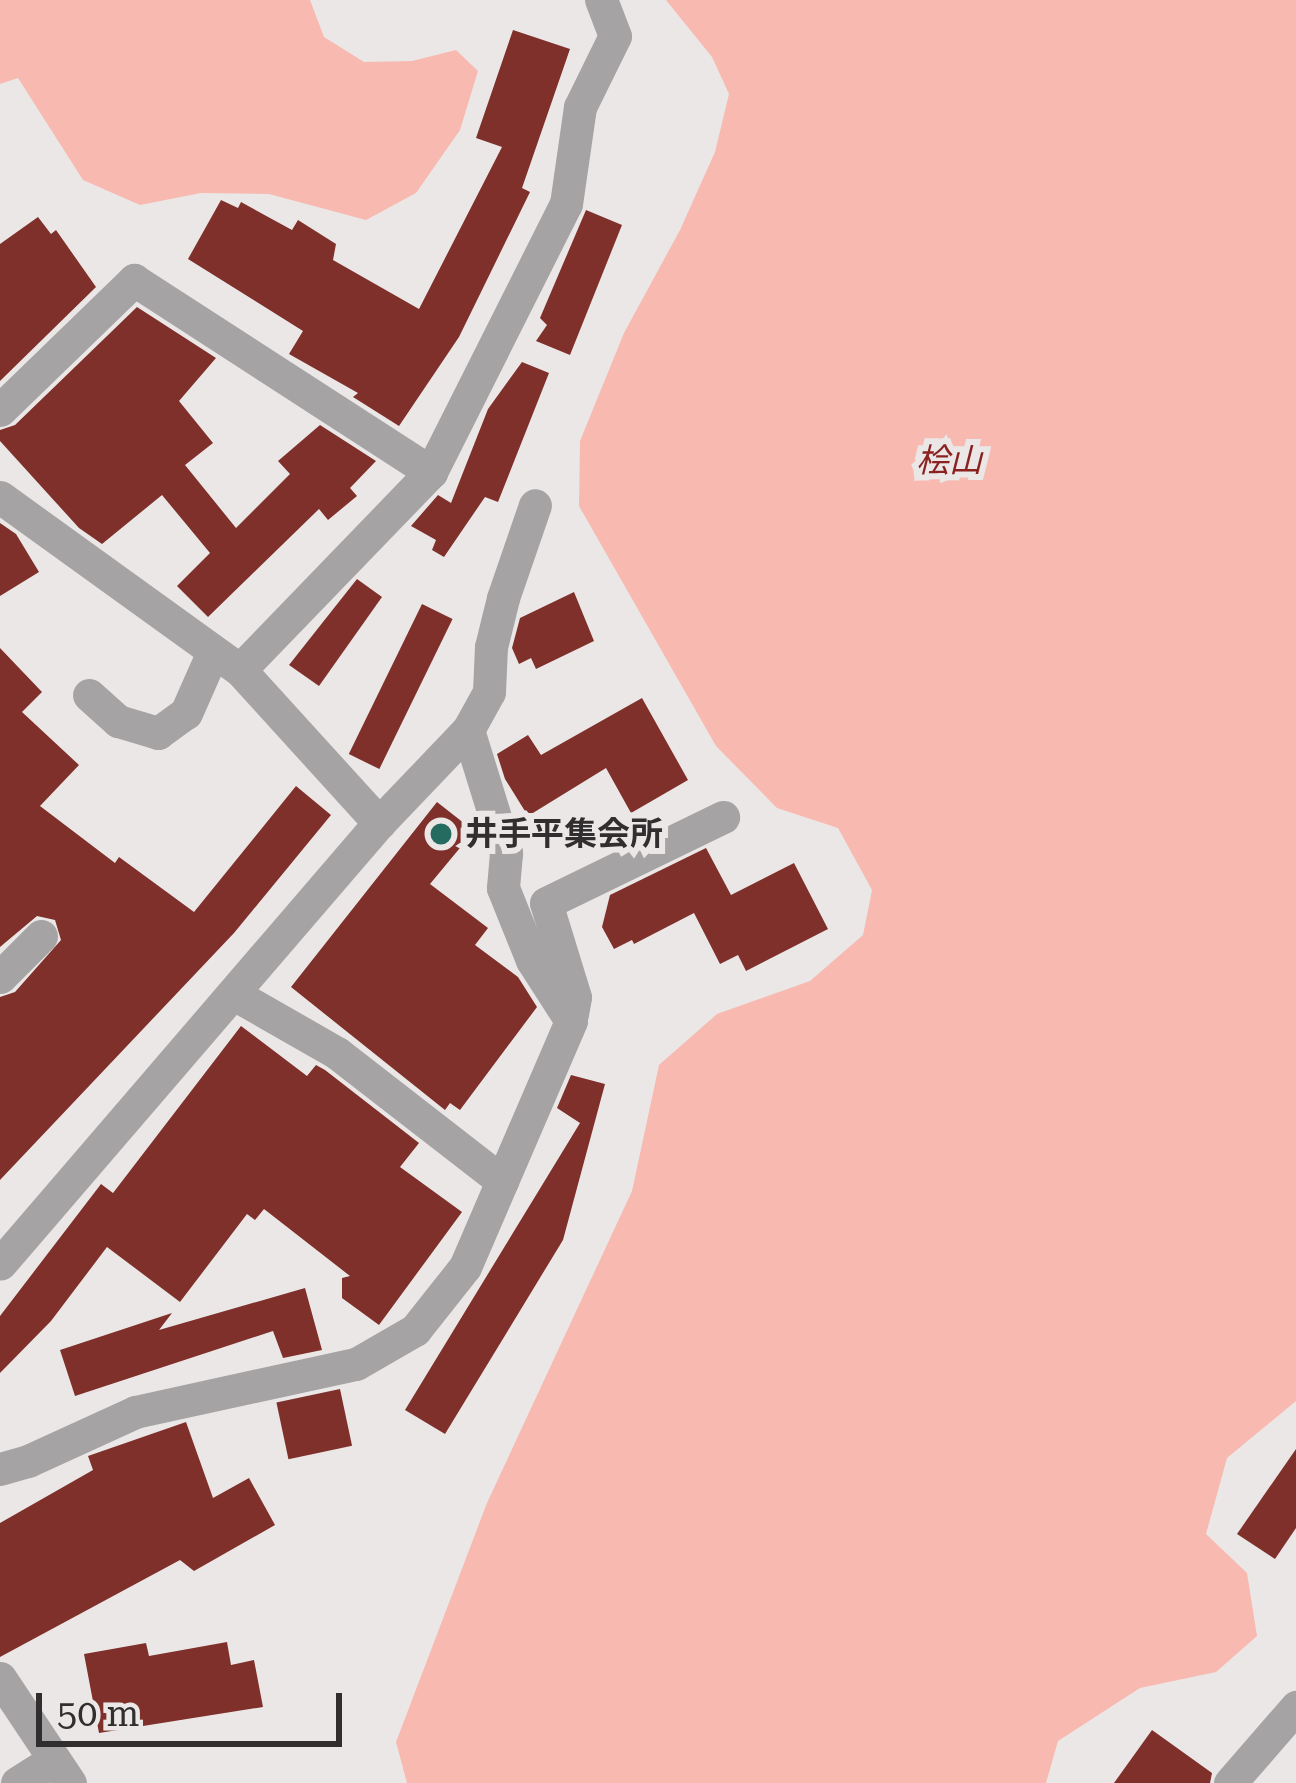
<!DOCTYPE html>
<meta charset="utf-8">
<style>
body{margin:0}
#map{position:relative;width:1296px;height:1783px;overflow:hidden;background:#ebe7e6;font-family:"Roboto Serif","Noto Sans JP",serif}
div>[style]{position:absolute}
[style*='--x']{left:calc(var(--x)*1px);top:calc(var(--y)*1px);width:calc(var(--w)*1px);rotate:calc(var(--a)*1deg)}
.green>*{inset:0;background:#f8b9b1}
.building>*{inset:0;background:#7f302b;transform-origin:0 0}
.minor>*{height:33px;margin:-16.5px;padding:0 16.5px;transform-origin:16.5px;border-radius:16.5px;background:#a5a3a3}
.dots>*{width:33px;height:33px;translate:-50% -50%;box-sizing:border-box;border:6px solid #ebe7e6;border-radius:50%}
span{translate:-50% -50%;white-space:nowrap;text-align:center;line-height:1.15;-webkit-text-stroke:12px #ebe7e6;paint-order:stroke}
.park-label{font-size:33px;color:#8a2220;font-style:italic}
.poi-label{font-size:33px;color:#302e2e;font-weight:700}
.left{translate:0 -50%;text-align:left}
.scale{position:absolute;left:36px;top:1693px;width:306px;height:54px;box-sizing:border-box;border:6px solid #302e2e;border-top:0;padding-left:15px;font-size:36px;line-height:42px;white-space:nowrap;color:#302e2e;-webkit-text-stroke:9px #ebe7e6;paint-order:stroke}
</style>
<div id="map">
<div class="green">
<i style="clip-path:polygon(0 0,310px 0,324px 37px,364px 62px,412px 61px,456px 50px,478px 71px,460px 130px,416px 193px,366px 220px,269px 194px,201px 193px,140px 205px,83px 180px,18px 78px,0 84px)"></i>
<i style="clip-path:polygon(666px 0,1296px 0,1296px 1401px,1227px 1458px,1206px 1534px,1247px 1573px,1257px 1636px,1216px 1672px,1140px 1688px,1058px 1741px,1046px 1783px,407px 1783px,396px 1742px,487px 1503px,632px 1191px,659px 1065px,717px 1014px,810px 981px,863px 935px,872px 890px,838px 828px,777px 808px,716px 746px,579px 506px,580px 441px,624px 333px,680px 230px,715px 152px,729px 94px,712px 57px)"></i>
</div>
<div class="building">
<i style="clip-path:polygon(513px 30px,570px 49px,522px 188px,530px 192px,459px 337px,399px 426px,353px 397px,358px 393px,289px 354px,303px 331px,188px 259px,221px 200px,238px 208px,241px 202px,292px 230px,298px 220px,336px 244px,333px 260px,419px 309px,502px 147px,476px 138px)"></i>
<i style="clip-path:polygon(586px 210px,622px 225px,570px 355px,536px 341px,547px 325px,540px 318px)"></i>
<i style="clip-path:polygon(38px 217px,51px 234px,56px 230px,96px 287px,0 381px,0 244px)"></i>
<i style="clip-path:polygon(137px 307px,216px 358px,179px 401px,213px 443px,185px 465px,236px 528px,290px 474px,278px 461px,320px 425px,376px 461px,350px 488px,357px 496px,328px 520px,319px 509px,208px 617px,177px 586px,210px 553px,162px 495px,102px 544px,79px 528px,0 441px,0 430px,15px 425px)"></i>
<i style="clip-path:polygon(522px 362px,549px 373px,498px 502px,485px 497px,444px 557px,432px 550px,436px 540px,411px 526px,438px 495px,451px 503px,488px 409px)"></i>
<i style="clip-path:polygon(0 523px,16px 534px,39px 572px,0 596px)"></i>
<i style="clip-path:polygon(357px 579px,382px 597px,319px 686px,289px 665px)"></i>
<i style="clip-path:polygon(574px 592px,594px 641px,536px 669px,531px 658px,519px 664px,512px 648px,520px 618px)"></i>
<i style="left:422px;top:604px;width:34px;height:167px;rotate:26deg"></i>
<i style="clip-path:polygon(0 648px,42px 692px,22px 712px,79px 765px,40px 806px,115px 863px,119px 857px,194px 912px,296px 786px,331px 815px,234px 933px,0 1180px,0 997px,15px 992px,61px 940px,55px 920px,37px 916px,0 947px)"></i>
<i style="clip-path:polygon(642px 698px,688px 780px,631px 813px,606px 768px,528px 816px,505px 779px,497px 754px,528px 735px,541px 755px)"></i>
<i style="clip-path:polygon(437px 802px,474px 831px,430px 884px,488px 928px,475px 945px,518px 977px,537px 1007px,460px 1110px,450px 1103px,445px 1110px,291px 987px)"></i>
<i style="clip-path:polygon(706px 848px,731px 895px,794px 863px,828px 929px,746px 971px,738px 955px,720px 964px,694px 913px,634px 944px,632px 940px,614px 949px,602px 927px,610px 895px)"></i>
<i style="clip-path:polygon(241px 1026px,307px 1076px,316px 1065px,325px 1070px,419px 1143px,400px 1167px,462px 1212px,379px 1325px,342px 1298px,342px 1278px,350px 1276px,264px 1209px,255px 1220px,247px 1214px,180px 1302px,107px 1247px,51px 1321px,0 1373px,0 1316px,101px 1184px,113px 1193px)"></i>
<i style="clip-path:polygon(571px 1075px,605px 1084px,563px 1240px,445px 1434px,405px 1410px,580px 1123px,557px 1108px)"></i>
<i style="clip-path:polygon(305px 1288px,322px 1350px,283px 1358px,273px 1331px,75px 1396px,60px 1350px,172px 1313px,159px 1330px)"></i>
<i style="left:340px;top:1389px;width:58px;height:65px;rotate:78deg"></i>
<i style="clip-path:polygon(186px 1422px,213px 1498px,249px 1478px,275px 1525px,194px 1571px,180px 1560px,0 1657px,0 1523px,93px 1470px,88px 1456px)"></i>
<i style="clip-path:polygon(1296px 1449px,1296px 1528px,1275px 1559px,1237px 1534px)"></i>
<i style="clip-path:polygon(227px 1642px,231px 1665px,254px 1660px,263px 1707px,99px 1733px,84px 1654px,146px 1643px,149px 1656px)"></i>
<i style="clip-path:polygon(1152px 1730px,1212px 1773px,1210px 1783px,1114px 1783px)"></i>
</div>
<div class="minor">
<i style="--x:0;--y:410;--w:187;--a:-44.1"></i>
<i style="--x:134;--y:280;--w:354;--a:32.9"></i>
<i style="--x:431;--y:472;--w:275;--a:134"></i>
<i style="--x:431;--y:472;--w:300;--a:-63.3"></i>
<i style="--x:566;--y:204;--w:98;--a:-81.8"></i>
<i style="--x:580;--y:107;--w:79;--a:-63.8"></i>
<i style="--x:615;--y:36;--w:39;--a:-111"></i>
<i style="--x:0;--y:497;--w:296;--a:35.8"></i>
<i style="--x:240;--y:670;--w:207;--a:47.7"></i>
<i style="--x:379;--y:823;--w:581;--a:130.68"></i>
<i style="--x:89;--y:695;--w:39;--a:42"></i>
<i style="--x:118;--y:721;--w:42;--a:16.7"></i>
<i style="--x:158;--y:733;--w:34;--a:-36"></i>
<i style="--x:186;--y:713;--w:64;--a:-66.2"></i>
<i style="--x:468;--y:730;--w:43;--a:-61.1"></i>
<i style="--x:489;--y:692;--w:45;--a:-87.5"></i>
<i style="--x:491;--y:647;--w:50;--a:-76.2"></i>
<i style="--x:503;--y:598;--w:98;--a:-71"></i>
<i style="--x:379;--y:823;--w:129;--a:-46.3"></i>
<i style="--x:468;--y:730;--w:129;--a:72.8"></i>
<i style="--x:506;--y:853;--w:35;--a:95"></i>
<i style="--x:503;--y:888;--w:78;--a:68.1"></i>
<i style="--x:532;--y:960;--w:72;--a:57.4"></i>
<i style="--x:571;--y:1021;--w:174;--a:113.3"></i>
<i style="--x:0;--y:977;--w:58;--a:-45"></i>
<i style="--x:572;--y:1014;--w:17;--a:-80"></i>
<i style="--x:575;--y:997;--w:98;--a:-107.1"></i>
<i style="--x:546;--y:903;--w:197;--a:-25.9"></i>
<i style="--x:0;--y:1469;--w:29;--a:-16"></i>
<i style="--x:28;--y:1461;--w:118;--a:-24.6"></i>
<i style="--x:135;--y:1412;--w:226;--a:-12.3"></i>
<i style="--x:356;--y:1364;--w:68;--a:-30"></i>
<i style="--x:415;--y:1330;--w:80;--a:-51.6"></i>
<i style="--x:465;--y:1267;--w:94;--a:-66.7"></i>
<i style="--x:502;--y:1181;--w:209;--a:-142.2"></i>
<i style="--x:337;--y:1053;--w:119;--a:-150.2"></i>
<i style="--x:0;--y:1678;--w:126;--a:56.3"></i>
<i style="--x:17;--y:1783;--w:43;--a:-32.6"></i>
<i style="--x:1230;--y:1783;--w:101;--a:-49"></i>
</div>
<div class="dots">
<i style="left:441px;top:834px;background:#266b5f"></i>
</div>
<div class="park-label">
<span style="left:949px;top:461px">桧山</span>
</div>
<div class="poi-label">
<span class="left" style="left:465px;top:834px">井手平集会所</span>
</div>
<div class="scale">50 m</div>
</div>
